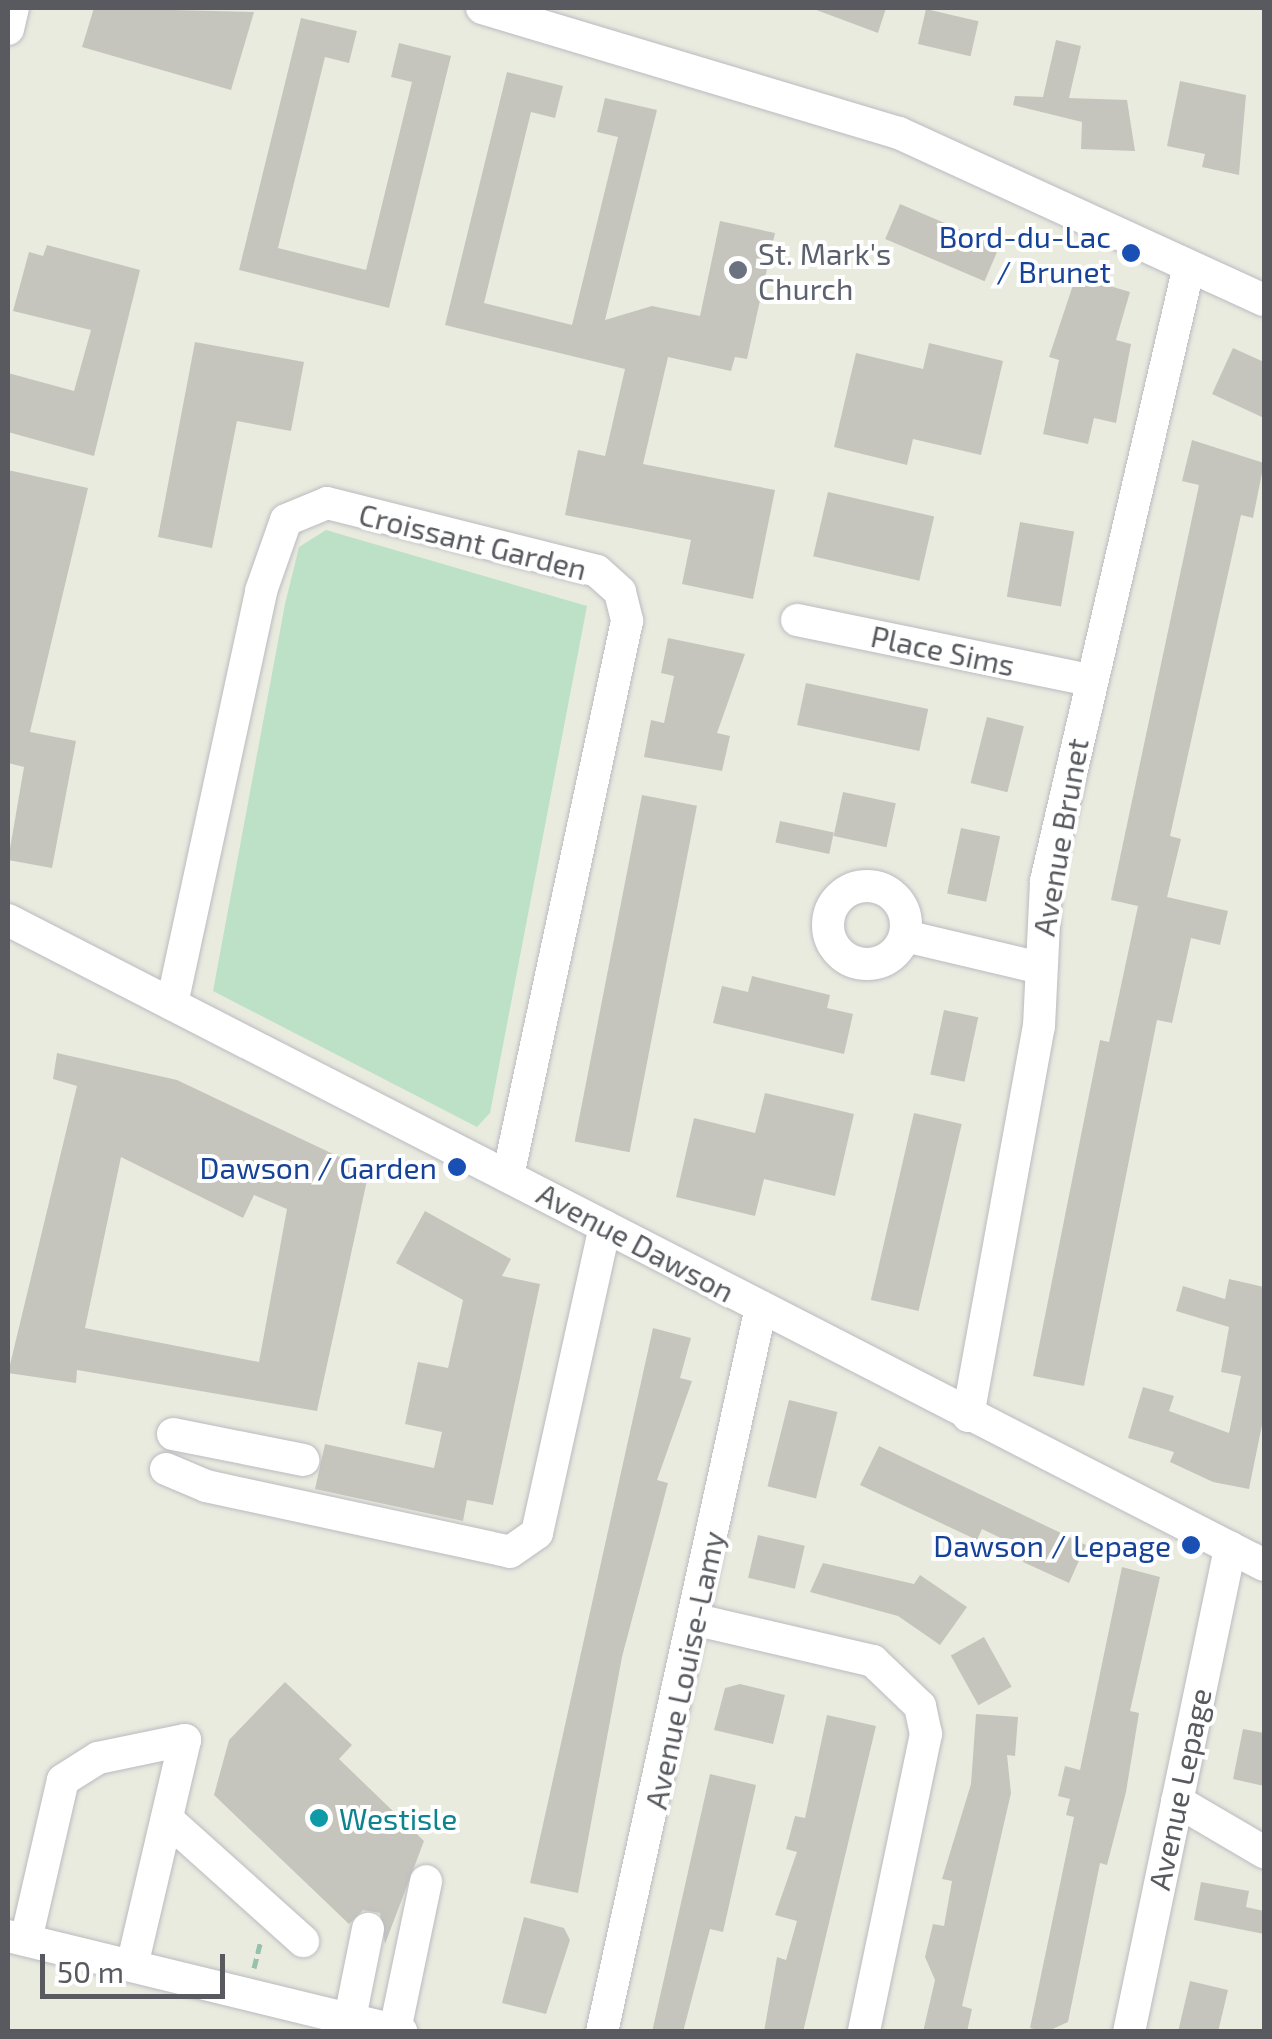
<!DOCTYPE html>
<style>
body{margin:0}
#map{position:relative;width:1272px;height:2039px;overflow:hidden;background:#eaebdf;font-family:"Exo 2",sans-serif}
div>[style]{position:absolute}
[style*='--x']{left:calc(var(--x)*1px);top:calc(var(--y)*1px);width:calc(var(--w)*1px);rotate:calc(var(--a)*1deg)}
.green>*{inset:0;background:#bde1c6}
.building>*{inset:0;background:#c6c5bd;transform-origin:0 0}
.path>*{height:5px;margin-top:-2.5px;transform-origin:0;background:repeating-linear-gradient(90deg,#97c1ad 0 10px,transparent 0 15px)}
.roads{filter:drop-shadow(0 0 2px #babbc1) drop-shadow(0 0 2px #babbc1)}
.minor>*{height:32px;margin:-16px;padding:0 16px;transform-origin:16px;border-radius:16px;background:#fff}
.minor>.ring{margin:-16px;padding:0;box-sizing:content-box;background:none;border:32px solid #fff;border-radius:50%}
.dots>*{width:28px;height:28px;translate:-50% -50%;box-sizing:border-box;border:5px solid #fff;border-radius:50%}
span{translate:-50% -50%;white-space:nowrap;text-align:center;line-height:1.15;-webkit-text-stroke:8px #fff;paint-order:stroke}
.transit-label{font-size:30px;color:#164399}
.right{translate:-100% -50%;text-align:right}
.worship-label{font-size:30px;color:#5b616d}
.left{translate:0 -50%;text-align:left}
.street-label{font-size:30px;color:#585a60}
.culture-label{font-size:30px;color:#0d838f}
.frame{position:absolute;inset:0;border:10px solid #585a60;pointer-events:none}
.scale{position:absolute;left:40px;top:1954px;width:185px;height:45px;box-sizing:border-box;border:5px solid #585a60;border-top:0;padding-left:12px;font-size:30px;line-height:35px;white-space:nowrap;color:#585a60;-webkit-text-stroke:8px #fff;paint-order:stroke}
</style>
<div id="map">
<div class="green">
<i style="clip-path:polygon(326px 530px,587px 606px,490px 1113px,477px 1127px,213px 991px,285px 604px,299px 547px)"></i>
</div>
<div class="building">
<i style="clip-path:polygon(94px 8px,254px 12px,231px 90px,82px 47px)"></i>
<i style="clip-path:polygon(811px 8px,886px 8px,878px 33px)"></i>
<i style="left:926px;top:9px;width:54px;height:36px;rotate:13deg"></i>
<i style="clip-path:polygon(301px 18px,357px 31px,349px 63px,325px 57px,278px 248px,366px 270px,412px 82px,391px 77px,399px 43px,451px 56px,389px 308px,239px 270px)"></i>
<i style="clip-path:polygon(1056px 40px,1081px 46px,1069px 98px,1127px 100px,1135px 151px,1081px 149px,1082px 122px,1013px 105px,1015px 96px,1043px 97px)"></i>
<i style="clip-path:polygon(507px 72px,563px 86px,555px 118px,531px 112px,484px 303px,572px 325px,618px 137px,597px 132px,605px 98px,657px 110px,605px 320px,652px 306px,700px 316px,720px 221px,775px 233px,747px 359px,735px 357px,731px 371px,668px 357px,643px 464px,775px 490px,753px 599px,682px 584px,691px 540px,565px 515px,578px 450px,605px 456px,625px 369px,445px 325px)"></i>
<i style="clip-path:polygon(1180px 81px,1246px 95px,1239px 175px,1202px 167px,1205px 154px,1167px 146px)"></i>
<i style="left:900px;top:204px;width:108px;height:38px;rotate:23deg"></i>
<i style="clip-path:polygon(47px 245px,140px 270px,94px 456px,8px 432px,8px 373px,74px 391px,91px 330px,13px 311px,29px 252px,43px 256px)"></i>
<i style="clip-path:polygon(1076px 276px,1130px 292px,1116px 340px,1131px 344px,1116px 423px,1094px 418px,1088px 444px,1043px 434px,1059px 360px,1049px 357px)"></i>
<i style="clip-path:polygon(195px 342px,304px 362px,291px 431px,237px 421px,212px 548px,158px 537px)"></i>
<i style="clip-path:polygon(929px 343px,1003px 361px,981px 455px,913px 439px,907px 465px,834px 447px,856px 353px,923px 369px)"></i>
<i style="clip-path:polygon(1233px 348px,1264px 362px,1264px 418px,1212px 394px)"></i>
<i style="clip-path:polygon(1192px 440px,1264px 463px,1253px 518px,1241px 515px,1170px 836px,1181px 839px,1167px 897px,1228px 911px,1220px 945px,1191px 938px,1172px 1023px,1157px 1020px,1084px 1386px,1033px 1376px,1100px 1040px,1109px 1042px,1138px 906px,1111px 900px,1199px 485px,1182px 481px)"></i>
<i style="clip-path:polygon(8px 470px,88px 488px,30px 732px,76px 741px,52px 868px,8px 860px,24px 767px,8px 763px)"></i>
<i style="left:828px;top:492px;width:109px;height:66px;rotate:13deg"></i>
<i style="left:1020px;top:522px;width:55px;height:76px;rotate:10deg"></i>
<i style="clip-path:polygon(668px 638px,745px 654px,717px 733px,730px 736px,722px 771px,644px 757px,651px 720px,664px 723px,674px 676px,661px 673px)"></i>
<i style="left:806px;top:683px;width:125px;height:43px;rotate:12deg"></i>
<i style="left:987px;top:717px;width:38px;height:68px;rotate:14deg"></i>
<i style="left:843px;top:792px;width:54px;height:45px;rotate:12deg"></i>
<i style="left:642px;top:795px;width:56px;height:353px;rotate:11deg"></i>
<i style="left:780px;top:821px;width:55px;height:22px;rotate:12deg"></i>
<i style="left:961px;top:828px;width:40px;height:67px;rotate:12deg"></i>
<i style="clip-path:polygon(752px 976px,830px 995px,827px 1008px,853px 1014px,844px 1054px,713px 1023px,722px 986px,748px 992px)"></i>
<i style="left:944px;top:1010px;width:35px;height:66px;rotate:12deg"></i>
<i style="clip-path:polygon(evenodd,57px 1053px,177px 1080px,369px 1171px,317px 1411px,77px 1370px,76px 1383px,8px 1373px,77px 1086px,53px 1079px,57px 1053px,121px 1157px,243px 1218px,254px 1195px,287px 1209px,259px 1362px,85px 1328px,121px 1157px)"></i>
<i style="clip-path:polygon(765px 1093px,854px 1114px,835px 1196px,764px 1179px,755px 1216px,676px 1197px,694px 1118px,755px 1133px)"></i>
<i style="left:914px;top:1113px;width:49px;height:192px;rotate:13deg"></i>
<i style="clip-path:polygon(425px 1211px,511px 1259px,502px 1276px,540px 1284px,493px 1505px,467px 1500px,463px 1521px,315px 1489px,325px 1444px,434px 1468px,442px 1432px,405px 1424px,418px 1362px,448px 1368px,463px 1300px,396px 1263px)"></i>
<i style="clip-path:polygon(1229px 1279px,1264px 1287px,1264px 1415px,1249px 1489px,1213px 1482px,1170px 1462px,1174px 1452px,1128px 1438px,1143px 1387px,1174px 1396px,1169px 1411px,1229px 1433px,1241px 1376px,1221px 1372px,1229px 1327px,1176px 1311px,1183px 1286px,1225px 1299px)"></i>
<i style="clip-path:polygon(653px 1328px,691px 1338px,680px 1378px,692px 1381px,657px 1480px,668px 1483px,622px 1657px,578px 1893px,530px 1883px)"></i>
<i style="left:789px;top:1400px;width:50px;height:89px;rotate:14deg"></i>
<i style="clip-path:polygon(879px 1446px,1086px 1545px,1069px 1583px,1023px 1562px,1028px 1551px,982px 1529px,977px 1540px,860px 1485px)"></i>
<i style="left:758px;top:1535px;width:48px;height:44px;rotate:13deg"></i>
<i style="clip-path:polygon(823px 1563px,914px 1584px,920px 1575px,967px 1607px,940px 1645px,898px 1616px,810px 1592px)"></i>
<i style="clip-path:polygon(1122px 1567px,1160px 1577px,1130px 1711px,1139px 1713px,1126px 1792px,1107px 1865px,1100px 1863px,1068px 2022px,1046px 2032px,1030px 2028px,1074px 1817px,1066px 1815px,1070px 1799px,1058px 1796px,1065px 1766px,1080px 1770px)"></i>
<i style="left:984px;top:1637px;width:57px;height:38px;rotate:61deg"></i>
<i style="clip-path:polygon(285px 1682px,352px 1745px,339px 1759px,424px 1841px,385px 1944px,380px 1913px,363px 1910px,349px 1924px,214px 1795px,229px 1740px)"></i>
<i style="clip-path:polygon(740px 1684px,785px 1695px,773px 1744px,714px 1730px,725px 1688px)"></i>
<i style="clip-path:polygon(976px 1714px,1018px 1717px,1015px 1756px,1007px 1755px,1011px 1793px,962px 2006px,972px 2009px,967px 2032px,923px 2032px,935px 1980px,925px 1957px,933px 1924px,944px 1926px,952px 1881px,942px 1879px,971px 1784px)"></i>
<i style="clip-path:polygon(827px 1715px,876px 1726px,803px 2032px,764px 2032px,777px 1957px,786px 1960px,797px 1921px,775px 1915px,797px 1852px,786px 1849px,795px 1816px,805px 1818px)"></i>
<i style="clip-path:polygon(1243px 1729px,1264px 1733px,1264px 1786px,1233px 1779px)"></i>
<i style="clip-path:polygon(710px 1774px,756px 1785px,723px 1932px,710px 1929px,683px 2032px,652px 2032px)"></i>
<i style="clip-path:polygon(1201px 1882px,1249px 1891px,1246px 1907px,1264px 1911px,1264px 1934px,1194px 1920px)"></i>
<i style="clip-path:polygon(524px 1917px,564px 1928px,570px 1940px,546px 2014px,502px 2003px)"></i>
<i style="clip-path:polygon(1190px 1981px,1228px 1990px,1218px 2032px,1178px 2032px)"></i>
</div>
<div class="path">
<i style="--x:254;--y:1968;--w:29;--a:-76"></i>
</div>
<div class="roads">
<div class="minor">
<i style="--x:482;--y:8;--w:435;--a:16.7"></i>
<i style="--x:899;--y:133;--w:401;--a:24.6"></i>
<i style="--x:8;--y:29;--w:22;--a:-77"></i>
<i style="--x:797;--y:620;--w:298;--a:11.6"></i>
<i class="ring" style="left:828px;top:886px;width:46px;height:46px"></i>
<i style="--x:8;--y:920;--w:1412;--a:27.18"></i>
<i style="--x:905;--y:936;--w:139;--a:13.3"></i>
<i style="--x:172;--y:1004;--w:422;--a:-77.8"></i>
<i style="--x:261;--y:591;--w:75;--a:-70.6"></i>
<i style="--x:286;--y:520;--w:44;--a:-22.5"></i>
<i style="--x:327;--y:503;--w:278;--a:14.1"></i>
<i style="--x:597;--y:571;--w:31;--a:42"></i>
<i style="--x:620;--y:592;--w:30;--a:76"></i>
<i style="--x:627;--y:621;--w:568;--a:102.1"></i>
<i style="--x:968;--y:1416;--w:396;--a:-79.7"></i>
<i style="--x:1039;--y:1026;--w:145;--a:-87.2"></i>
<i style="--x:1046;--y:881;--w:631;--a:-76.91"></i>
<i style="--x:173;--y:1434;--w:133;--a:11.3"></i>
<i style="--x:166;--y:1469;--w:43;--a:23"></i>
<i style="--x:206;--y:1486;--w:311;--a:12.2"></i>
<i style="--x:510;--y:1552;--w:33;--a:-35"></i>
<i style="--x:537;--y:1533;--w:314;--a:-77.5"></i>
<i style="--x:697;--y:1620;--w:181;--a:13.1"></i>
<i style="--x:873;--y:1661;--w:65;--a:43.8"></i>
<i style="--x:920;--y:1706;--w:29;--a:78"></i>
<i style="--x:926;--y:1734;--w:304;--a:101.8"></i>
<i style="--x:1177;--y:1801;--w:101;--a:30.4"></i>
<i style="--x:167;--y:1819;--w:183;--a:41.9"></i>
<i style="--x:8;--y:1936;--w:405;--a:13.7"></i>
<i style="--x:26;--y:1940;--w:164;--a:-77"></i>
<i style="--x:63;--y:1780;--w:41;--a:-32.2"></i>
<i style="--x:98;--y:1758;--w:89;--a:-11.7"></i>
<i style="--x:185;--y:1740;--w:232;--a:103.2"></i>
<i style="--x:350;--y:2018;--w:91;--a:-78.6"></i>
<i style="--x:395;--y:2030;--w:152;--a:-78.2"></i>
<i style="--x:602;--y:2032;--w:742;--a:-77.63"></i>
<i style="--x:1129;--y:2032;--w:495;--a:-78.2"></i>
</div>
</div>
<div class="dots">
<i style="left:1131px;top:253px;background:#1a4fb4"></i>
<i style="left:738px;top:270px;background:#6b7280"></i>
<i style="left:457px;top:1167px;background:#1a4fb4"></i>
<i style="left:1191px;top:1545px;background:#1a4fb4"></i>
<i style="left:319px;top:1818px;background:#0f9aa8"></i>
</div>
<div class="transit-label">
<span class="right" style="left:1111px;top:253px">Bord-du-Lac<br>/ Brunet</span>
<span class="right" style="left:437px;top:1167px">Dawson / Garden</span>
<span class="right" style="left:1171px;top:1545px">Dawson / Lepage</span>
</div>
<div class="worship-label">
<span class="left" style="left:758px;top:270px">St. Mark's<br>Church</span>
</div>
<div class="street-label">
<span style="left:473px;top:541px;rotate:14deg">Croissant Garden</span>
<span style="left:943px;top:650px;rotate:12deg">Place Sims</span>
<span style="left:1060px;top:837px;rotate:-80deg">Avenue Brunet</span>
<span style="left:636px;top:1242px;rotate:28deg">Avenue Dawson</span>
<span style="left:684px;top:1670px;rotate:-78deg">Avenue Louise-Lamy</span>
<span style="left:1179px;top:1789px;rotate:-78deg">Avenue Lepage</span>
</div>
<div class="culture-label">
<span class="left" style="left:339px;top:1818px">Westisle</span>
</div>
<div class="frame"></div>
<div class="scale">50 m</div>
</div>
